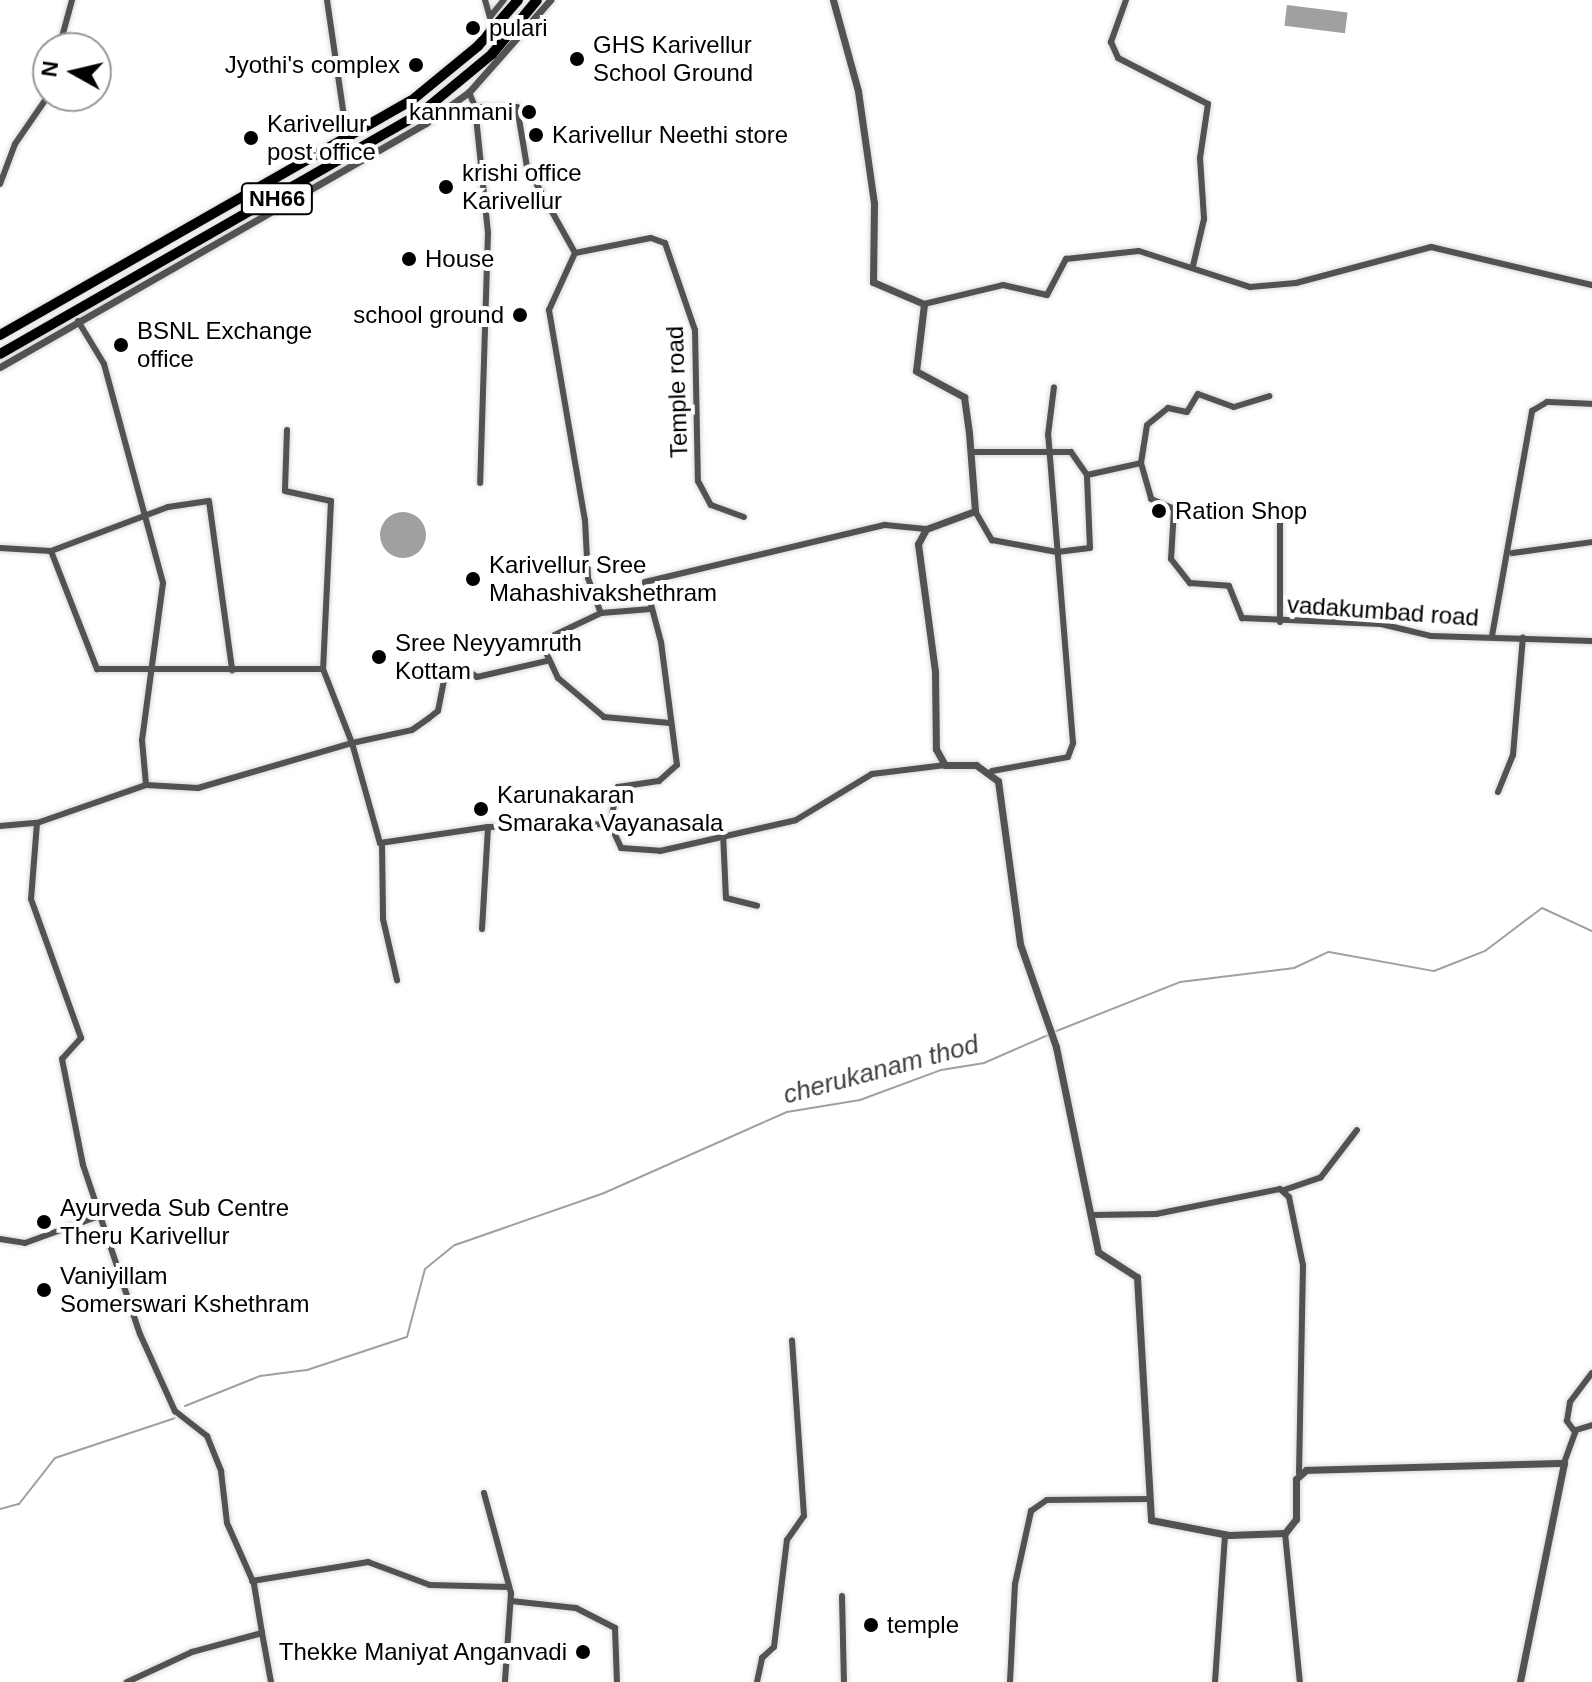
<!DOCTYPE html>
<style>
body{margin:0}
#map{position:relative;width:1592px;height:1682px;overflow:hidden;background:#fff;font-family:Arial,sans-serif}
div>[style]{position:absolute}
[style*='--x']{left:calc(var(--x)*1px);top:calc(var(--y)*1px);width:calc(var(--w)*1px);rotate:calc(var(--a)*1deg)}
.water>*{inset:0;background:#a0a0a0;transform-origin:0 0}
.round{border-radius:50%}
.stream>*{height:2px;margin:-1px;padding:0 1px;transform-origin:1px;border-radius:1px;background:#a0a0a0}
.roads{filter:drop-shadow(0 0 2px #dbdbdb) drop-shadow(0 0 2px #dbdbdb)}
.minor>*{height:6px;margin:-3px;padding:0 3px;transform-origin:3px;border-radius:3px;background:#525252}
.tertiary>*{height:7px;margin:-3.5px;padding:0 3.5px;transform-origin:3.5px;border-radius:3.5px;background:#525252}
.trunk>*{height:10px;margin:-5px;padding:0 5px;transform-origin:5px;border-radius:5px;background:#000}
.dots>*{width:22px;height:22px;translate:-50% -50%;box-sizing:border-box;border:4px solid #fff;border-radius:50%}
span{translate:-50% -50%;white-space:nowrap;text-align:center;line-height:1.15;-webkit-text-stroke:8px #fff;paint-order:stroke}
.shield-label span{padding:2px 6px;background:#fff;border:2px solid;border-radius:6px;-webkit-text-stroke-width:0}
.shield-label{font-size:22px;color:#000;font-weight:700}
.poi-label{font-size:24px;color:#000}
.left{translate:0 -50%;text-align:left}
.right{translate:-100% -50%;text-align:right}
.street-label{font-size:24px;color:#000}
.water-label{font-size:26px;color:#414141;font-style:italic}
.north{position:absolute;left:32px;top:32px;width:80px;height:80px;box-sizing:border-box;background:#fff;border:2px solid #999;border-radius:50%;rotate:278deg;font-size:22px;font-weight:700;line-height:32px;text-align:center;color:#000}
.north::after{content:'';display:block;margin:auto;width:28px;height:36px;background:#000;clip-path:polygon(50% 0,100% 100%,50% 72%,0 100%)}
</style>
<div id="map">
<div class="water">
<i style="left:1287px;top:5px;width:61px;height:21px;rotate:7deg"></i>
<i class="round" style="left:380px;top:512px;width:46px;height:46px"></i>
</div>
<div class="stream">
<i style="--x:1054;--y:1032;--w:136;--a:-21.6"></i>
<i style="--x:1180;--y:982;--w:115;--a:-7"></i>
<i style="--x:1294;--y:968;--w:38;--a:-25"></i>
<i style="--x:1329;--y:952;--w:107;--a:10.3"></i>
<i style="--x:1434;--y:971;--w:55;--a:-21.4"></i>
<i style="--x:1485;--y:951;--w:71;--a:-37"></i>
<i style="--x:1542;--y:908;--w:55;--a:24.7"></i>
<i style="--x:185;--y:1406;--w:81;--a:-21.8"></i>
<i style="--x:260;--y:1376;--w:47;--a:-7.3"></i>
<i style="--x:307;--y:1370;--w:105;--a:-18.3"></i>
<i style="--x:407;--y:1337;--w:70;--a:-75.2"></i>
<i style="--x:425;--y:1269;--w:38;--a:-39"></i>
<i style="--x:455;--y:1245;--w:158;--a:-19.2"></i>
<i style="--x:604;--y:1193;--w:200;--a:-23.9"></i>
<i style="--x:787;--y:1112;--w:74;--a:-9.3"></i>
<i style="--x:860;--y:1100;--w:86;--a:-20.3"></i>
<i style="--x:941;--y:1070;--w:44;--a:-9.2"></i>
<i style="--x:984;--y:1063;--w:70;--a:-23.6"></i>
<i style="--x:0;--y:1509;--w:20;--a:-15"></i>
<i style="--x:19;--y:1504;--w:58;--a:-52"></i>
<i style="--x:55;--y:1458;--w:126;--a:-18.4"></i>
</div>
<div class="roads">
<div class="minor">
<i style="--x:327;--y:0;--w:138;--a:81.7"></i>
<i style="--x:485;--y:0;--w:18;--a:74"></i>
<i style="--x:490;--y:17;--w:22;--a:-51"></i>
<i style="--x:1126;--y:0;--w:45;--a:109.7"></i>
<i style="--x:1111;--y:42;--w:17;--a:66"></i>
<i style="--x:1118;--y:58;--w:101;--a:27.1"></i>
<i style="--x:1208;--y:104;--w:55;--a:98.4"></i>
<i style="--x:1200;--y:158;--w:61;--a:86.2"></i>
<i style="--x:1204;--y:219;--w:48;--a:103.2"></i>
<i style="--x:59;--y:48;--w:50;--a:-74.8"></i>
<i style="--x:469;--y:92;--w:16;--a:68"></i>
<i style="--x:475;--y:107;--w:42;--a:0"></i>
<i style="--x:517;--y:107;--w:61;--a:80.5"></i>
<i style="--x:527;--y:167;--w:98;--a:60.8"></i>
<i style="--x:575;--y:253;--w:63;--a:114.5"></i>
<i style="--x:549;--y:310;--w:213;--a:80.3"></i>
<i style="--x:585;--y:520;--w:58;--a:87"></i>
<i style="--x:588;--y:578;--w:37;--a:70"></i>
<i style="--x:475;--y:107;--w:127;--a:84.1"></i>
<i style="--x:488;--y:233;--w:250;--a:91.8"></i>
<i style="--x:0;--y:184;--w:43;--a:-69.4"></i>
<i style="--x:15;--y:144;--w:58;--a:-55.5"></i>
<i style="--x:575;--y:253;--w:77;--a:-11.2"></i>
<i style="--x:651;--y:238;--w:15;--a:20"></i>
<i style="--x:665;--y:243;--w:92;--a:71"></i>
<i style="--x:695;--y:330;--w:151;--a:88.9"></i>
<i style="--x:698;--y:481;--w:27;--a:62"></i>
<i style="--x:711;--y:505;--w:35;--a:20"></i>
<i style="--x:924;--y:304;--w:81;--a:-13.5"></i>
<i style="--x:1003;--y:285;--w:45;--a:12.8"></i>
<i style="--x:1047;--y:295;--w:41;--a:-62.2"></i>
<i style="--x:1066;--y:259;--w:73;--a:-6.3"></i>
<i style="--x:1139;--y:251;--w:117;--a:18"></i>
<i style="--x:1250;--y:287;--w:46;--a:-5"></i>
<i style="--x:1296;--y:283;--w:140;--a:-14.9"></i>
<i style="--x:1431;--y:247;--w:165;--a:13.3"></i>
<i style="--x:78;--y:321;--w:50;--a:58.8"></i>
<i style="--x:104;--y:364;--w:227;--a:74.9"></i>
<i style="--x:163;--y:583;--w:158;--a:97.6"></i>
<i style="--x:142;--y:740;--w:45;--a:84.9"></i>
<i style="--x:287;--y:430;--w:61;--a:91.9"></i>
<i style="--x:285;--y:491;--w:47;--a:12.3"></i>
<i style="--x:331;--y:501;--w:168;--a:92.7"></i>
<i style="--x:323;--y:669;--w:79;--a:68.6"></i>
<i style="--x:352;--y:743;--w:61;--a:-12.2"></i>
<i style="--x:412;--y:730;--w:21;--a:-35"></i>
<i style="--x:429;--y:718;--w:11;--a:-38"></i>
<i style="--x:438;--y:711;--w:38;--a:-79"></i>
<i style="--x:445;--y:674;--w:21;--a:-14"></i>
<i style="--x:465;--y:669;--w:14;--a:34"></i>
<i style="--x:477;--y:677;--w:72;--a:-12.9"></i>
<i style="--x:971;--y:452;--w:100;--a:0"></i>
<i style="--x:1071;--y:452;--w:28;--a:55"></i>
<i style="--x:1087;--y:475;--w:55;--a:-12.5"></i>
<i style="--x:1141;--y:463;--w:37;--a:74"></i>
<i style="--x:1151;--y:499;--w:25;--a:23"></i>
<i style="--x:1174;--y:509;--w:50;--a:93.4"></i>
<i style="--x:1171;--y:559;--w:31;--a:52"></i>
<i style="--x:1190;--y:583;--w:39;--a:4"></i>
<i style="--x:1229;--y:586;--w:35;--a:68"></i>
<i style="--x:1242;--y:618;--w:139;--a:2.5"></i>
<i style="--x:1381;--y:624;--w:51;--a:13.5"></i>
<i style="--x:1431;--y:636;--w:161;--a:1.8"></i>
<i style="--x:1141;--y:463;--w:38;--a:-81"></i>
<i style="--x:1147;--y:425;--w:27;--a:-39"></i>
<i style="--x:1168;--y:408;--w:19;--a:12"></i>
<i style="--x:1187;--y:412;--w:21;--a:-59"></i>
<i style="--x:1198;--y:394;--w:38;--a:20"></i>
<i style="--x:1234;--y:407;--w:37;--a:-17"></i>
<i style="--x:1280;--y:508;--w:114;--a:90"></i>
<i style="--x:975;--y:511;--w:34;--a:60"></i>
<i style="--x:992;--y:540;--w:66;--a:10.5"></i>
<i style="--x:1057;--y:552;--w:33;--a:-7"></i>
<i style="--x:1090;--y:548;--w:73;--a:-92.4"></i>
<i style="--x:0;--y:548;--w:51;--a:3.4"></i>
<i style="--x:51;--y:551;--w:127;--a:68.7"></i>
<i style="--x:97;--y:669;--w:226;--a:0"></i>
<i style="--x:51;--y:551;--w:125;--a:-20.6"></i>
<i style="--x:168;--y:507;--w:41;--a:-8.3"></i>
<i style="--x:209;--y:501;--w:171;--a:82.2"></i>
<i style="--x:1512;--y:553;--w:81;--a:-7.8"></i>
<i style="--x:651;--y:609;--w:50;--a:175.4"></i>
<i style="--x:601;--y:613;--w:59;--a:154.7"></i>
<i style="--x:548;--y:638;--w:11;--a:112"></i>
<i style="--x:544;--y:648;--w:33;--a:65"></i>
<i style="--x:558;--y:678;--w:60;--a:40.3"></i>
<i style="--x:604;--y:717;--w:66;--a:5.2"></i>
<i style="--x:1492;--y:636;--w:229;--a:-79.9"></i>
<i style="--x:1532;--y:411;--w:17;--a:-31"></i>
<i style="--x:1547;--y:402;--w:45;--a:2.5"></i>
<i style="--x:992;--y:771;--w:77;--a:-10.4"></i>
<i style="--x:1068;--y:757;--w:15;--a:-70"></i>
<i style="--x:1073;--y:743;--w:309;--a:-94.6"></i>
<i style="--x:1048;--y:435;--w:48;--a:-82.9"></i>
<i style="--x:1498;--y:792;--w:40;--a:-68"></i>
<i style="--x:1513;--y:755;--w:118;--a:-85.2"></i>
<i style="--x:37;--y:823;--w:115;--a:-19.2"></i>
<i style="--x:146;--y:785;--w:52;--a:3.3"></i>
<i style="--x:198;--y:788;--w:160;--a:-16.3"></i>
<i style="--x:352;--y:743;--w:104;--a:74.4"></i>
<i style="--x:380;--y:843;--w:109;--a:-8.4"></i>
<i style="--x:488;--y:827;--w:122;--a:-1.4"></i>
<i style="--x:610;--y:824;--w:26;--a:65"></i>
<i style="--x:621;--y:848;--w:39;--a:4"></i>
<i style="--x:660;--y:851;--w:139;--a:-12.8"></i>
<i style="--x:796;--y:820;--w:89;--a:-31.2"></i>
<i style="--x:872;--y:774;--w:74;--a:-7"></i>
<i style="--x:610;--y:824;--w:38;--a:-78"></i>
<i style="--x:618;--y:787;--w:41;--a:-8.3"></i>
<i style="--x:659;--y:781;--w:24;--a:-42"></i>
<i style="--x:677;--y:765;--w:124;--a:-97.4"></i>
<i style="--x:661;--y:642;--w:62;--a:-104.9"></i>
<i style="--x:645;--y:582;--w:247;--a:-13.4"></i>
<i style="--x:885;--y:525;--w:41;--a:5.6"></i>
<i style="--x:0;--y:826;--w:37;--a:-5"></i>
<i style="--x:37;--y:823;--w:76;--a:94.5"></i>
<i style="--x:31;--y:899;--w:148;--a:70.2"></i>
<i style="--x:81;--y:1038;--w:28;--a:132"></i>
<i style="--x:62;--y:1059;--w:108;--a:78.8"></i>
<i style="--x:83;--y:1165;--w:178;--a:71.4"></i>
<i style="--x:140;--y:1334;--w:85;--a:65.6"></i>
<i style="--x:175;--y:1411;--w:41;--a:38"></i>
<i style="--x:207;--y:1436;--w:38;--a:68"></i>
<i style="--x:221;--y:1471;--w:52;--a:83.4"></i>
<i style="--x:227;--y:1523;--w:67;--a:66.1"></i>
<i style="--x:254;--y:1584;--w:50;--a:80.7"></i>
<i style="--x:262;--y:1633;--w:73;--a:164.8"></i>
<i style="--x:192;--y:1652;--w:72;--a:155.2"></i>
<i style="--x:723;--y:833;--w:65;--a:87.4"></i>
<i style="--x:726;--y:898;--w:32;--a:14"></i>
<i style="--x:382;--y:844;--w:75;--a:89.2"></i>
<i style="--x:383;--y:919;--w:63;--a:77.1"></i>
<i style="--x:482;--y:929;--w:102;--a:-86.6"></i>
<i style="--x:1284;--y:1190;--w:39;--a:-19"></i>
<i style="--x:1321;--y:1177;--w:59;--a:-52.5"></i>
<i style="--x:1093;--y:1215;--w:63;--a:-0.9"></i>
<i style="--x:1156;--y:1214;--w:126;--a:-11.4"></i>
<i style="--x:1280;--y:1189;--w:12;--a:42"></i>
<i style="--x:1289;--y:1197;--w:69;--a:78.4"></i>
<i style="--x:1303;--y:1265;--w:208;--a:91.1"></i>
<i style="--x:0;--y:1239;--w:25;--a:9"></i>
<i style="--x:25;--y:1243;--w:79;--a:-20"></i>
<i style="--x:1575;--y:1432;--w:14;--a:-126"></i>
<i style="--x:1567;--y:1421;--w:19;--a:-81"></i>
<i style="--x:1570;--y:1402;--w:36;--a:-53"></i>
<i style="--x:1564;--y:1463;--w:35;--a:-70"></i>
<i style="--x:1576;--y:1430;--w:17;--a:-17"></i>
<i style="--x:484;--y:1493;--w:104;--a:74.9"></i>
<i style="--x:511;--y:1593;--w:89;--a:93.9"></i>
<i style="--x:1285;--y:1533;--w:150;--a:84.3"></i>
<i style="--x:252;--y:1581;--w:118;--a:-9.3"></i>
<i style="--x:368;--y:1562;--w:66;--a:20.4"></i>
<i style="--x:430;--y:1585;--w:79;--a:1.5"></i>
<i style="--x:842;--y:1596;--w:86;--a:88.7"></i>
<i style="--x:511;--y:1601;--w:65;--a:6.1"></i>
<i style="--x:576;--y:1608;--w:44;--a:27.1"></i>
<i style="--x:615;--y:1628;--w:54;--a:87.9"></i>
<i style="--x:262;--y:1633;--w:50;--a:79.6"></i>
<i style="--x:757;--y:1682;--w:25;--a:-78"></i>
<i style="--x:762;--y:1658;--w:16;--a:-43"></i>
<i style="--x:774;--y:1647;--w:108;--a:-83.1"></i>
<i style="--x:787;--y:1540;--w:29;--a:-55"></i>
<i style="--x:804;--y:1516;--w:176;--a:-93.9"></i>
<i style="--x:1010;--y:1682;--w:98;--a:-87.1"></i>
<i style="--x:1015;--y:1584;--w:75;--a:-77.6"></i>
<i style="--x:1031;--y:1511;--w:19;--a:-35"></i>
<i style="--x:1047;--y:1500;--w:102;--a:-0.6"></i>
<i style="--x:1215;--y:1682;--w:148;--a:-86.1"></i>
</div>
<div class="tertiary">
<i style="--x:833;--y:0;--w:94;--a:74.6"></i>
<i style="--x:858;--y:91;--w:113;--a:81.9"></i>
<i style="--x:874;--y:203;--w:79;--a:90.7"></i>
<i style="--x:873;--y:282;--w:56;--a:23.3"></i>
<i style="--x:924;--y:304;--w:67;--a:96.8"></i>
<i style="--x:916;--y:371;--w:55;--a:28.4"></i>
<i style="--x:964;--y:397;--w:36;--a:82"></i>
<i style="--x:969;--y:433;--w:78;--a:85.6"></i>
<i style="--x:975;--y:511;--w:52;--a:159.8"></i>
<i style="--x:926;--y:529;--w:17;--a:118"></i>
<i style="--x:918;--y:544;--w:129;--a:82.4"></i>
<i style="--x:935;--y:672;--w:77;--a:89.3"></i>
<i style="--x:936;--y:749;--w:18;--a:61"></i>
<i style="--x:945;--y:765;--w:31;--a:0"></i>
<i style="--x:976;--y:765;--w:27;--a:36"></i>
<i style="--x:998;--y:781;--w:164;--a:82.3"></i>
<i style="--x:1020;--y:944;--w:109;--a:70.7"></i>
<i style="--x:1056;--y:1047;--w:209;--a:78.4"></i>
<i style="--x:1098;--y:1252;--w:46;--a:32.7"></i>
<i style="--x:1137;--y:1277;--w:243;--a:86.7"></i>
<i style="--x:1151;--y:1520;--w:79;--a:10.9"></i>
<i style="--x:1229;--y:1535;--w:56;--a:-2"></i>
<i style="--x:1285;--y:1533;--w:18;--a:-52"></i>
<i style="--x:1296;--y:1519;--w:40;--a:-90"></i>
<i style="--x:1296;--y:1479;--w:13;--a:-42"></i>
<i style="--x:1306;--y:1470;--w:258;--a:-1.6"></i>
<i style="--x:1564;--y:1463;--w:223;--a:101.4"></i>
<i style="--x:0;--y:367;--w:491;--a:-29.8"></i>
<i style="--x:426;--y:123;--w:53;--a:-35.8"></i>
<i style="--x:469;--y:92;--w:123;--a:-48.6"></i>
</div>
<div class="trunk">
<i style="--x:0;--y:335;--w:473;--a:-29.7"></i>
<i style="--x:411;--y:101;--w:87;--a:-39.4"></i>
<i style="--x:478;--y:46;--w:61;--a:-49"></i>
<i style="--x:0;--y:354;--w:486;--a:-29.8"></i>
<i style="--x:422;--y:112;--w:91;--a:-39.6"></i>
<i style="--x:492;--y:54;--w:70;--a:-50.2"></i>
</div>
</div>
<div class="dots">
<i style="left:473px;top:28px;background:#000"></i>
<i style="left:577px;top:59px;background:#000"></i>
<i style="left:416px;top:65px;background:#000"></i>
<i style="left:529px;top:112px;background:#000"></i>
<i style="left:536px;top:135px;background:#000"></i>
<i style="left:251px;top:138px;background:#000"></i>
<i style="left:446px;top:187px;background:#000"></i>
<i style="left:409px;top:259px;background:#000"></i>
<i style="left:520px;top:315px;background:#000"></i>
<i style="left:121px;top:345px;background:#000"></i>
<i style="left:1159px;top:511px;background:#000"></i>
<i style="left:473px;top:579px;background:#000"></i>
<i style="left:379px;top:657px;background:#000"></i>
<i style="left:481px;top:809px;background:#000"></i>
<i style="left:44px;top:1222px;background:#000"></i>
<i style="left:44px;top:1290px;background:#000"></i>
<i style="left:871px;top:1625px;background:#000"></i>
<i style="left:583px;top:1652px;background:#000"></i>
</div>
<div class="shield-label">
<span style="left:277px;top:199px">NH66</span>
</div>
<div class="poi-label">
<span class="left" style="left:489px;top:28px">pulari</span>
<span class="left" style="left:593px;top:59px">GHS Karivellur<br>School Ground</span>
<span class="right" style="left:400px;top:65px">Jyothi's complex</span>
<span class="right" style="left:513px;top:112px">kannmani</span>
<span class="left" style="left:267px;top:138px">Karivellur<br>post office</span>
<span class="left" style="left:552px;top:135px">Karivellur Neethi store</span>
<span class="left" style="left:462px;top:187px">krishi office<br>Karivellur</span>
<span class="left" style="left:425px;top:259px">House</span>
<span class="right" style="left:504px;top:315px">school ground</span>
<span class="left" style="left:137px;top:345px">BSNL Exchange<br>office</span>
<span class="left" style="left:1175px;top:511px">Ration Shop</span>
<span class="left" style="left:489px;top:579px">Karivellur Sree<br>Mahashivakshethram</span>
<span class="left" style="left:395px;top:657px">Sree Neyyamruth<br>Kottam</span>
<span class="left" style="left:497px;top:809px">Karunakaran<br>Smaraka Vayanasala</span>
<span class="left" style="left:60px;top:1222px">Ayurveda Sub Centre<br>Theru Karivellur</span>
<span class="left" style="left:60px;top:1290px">Vaniyillam<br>Somerswari Kshethram</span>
<span class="left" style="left:887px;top:1625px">temple</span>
<span class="right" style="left:567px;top:1652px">Thekke Maniyat Anganvadi</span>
</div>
<div class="street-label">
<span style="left:677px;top:392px;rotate:-92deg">Temple road</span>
<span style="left:1383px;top:611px;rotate:4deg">vadakumbad road</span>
</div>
<div class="water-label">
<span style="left:881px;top:1070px;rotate:-15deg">cherukanam thod</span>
</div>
<div class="north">N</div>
</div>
